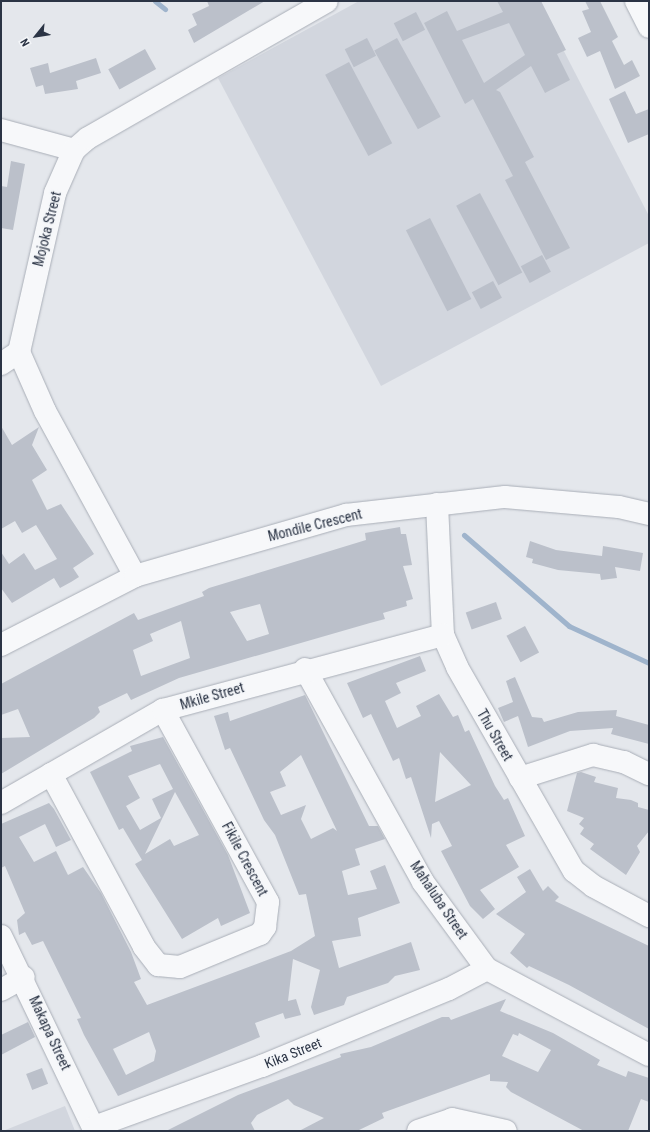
<!DOCTYPE html>
<style>
body{margin:0}
#map{position:relative;width:650px;height:1132px;overflow:hidden;background:#e4e7ec;font-family:"Roboto Condensed",sans-serif}
div>[style]{position:absolute}
[style*='--x']{left:calc(var(--x)*1px);top:calc(var(--y)*1px);width:calc(var(--w)*1px);rotate:calc(var(--a)*1deg)}
.built>*{inset:0;background:#d2d6de}
.stream>*{height:5px;margin:-2.5px;padding:0 2.5px;transform-origin:2.5px;border-radius:2.5px;background:#9fb4cc}
.building>*{inset:0;background:#bbc0ca;transform-origin:0 0}
.roads{filter:drop-shadow(0 0 1px #a9aeb7) drop-shadow(0 0 1px #a9aeb7)}
.minor>*{height:22px;margin:-11px;padding:0 11px;transform-origin:11px;border-radius:11px;background:#f7f8fa}
span{translate:-50% -50%;white-space:nowrap;text-align:center;line-height:1.15;-webkit-text-stroke:3.5px #f4f6f9;paint-order:stroke}
.street-label{font-size:14px;color:#2b3445}
.frame{position:absolute;inset:0;border:2px solid #2b3445;pointer-events:none}
.north{position:absolute;left:16px;top:16px;width:40px;height:40px;-webkit-text-stroke:3px #f4f6f9;paint-order:stroke;rotate:240deg;font-size:11px;font-weight:700;line-height:16px;text-align:center;color:#2b3445}
.north::after{content:'';display:block;margin:auto;width:14px;height:18px;background:#2b3445;clip-path:polygon(50% 0,100% 100%,50% 72%,0 100%)}
</style>
<div id="map">
<div class="built">
<i style="clip-path:polygon(359px 1px,538px 1px,649px 216px,649px 243px,381px 386px,218px 78px)"></i>
<i style="clip-path:polygon(65px 1106px,75px 1131px,3px 1131px)"></i>
</div>
<div class="stream">
<i style="--x:155;--y:1;--w:13;--a:39"></i>
<i style="--x:464;--y:535;--w:139;--a:40.9"></i>
<i style="--x:569;--y:626;--w:88;--a:24.8"></i>
</div>
<div class="building">
<i style="clip-path:polygon(207px 1px,265px 1px,194px 43px,188px 30px,197px 25px,192px 14px,209px 6px)"></i>
<i style="clip-path:polygon(evenodd,497px 1px,541px 1px,566px 50px,557px 54px,570px 80px,545px 93px,531px 66px,496px 90px,500px 92px,534px 157px,525px 162px,570px 248px,546px 260px,505px 180px,513px 176px,473px 99px,465px 104px,424px 23px,447px 11px,457px 31px,503px 12px,497px 1px,509px 23px,525px 55px,484px 83px,462px 40px,509px 23px)"></i>
<i style="clip-path:polygon(585px 1px,600px 1px,618px 37px,612px 41px,624px 65px,632px 60px,640px 76px,615px 89px,600px 51px,587px 57px,578px 38px,591px 32px,582px 11px,589px 9px)"></i>
<i style="left:416px;top:12px;width:20px;height:25px;rotate:63deg"></i>
<i style="left:367px;top:38px;width:20px;height:25px;rotate:63deg"></i>
<i style="left:397px;top:38px;width:90px;height:26px;rotate:61deg"></i>
<i style="left:145px;top:49px;width:23px;height:42px;rotate:61deg"></i>
<i style="clip-path:polygon(96px 58px,101px 73px,76px 81px,78px 89px,45px 94px,43px 85px,36px 87px,30px 68px,48px 63px,50px 73px)"></i>
<i style="left:349px;top:62px;width:92px;height:27px;rotate:62deg"></i>
<i style="clip-path:polygon(625px 91px,636px 114px,649px 109px,649px 134px,628px 143px,609px 99px)"></i>
<i style="clip-path:polygon(11px 161px,25px 164px,13px 230px,1px 228px,1px 186px,7px 187px)"></i>
<i style="left:480px;top:193px;width:90px;height:27px;rotate:62deg"></i>
<i style="left:430px;top:218px;width:91px;height:27px;rotate:63deg"></i>
<i style="left:542px;top:255px;width:19px;height:24px;rotate:62deg"></i>
<i style="left:493px;top:281px;width:19px;height:24px;rotate:62deg"></i>
<i style="clip-path:polygon(1px 426px,12px 445px,39px 427px,32px 445px,47px 470px,32px 480px,47px 510px,61px 504px,94px 554px,73px 568px,79px 577px,71px 582px,60px 588px,54px 578px,12px 603px,1px 588px,1px 552px,9px 564px,24px 553px,35px 570px,57px 559px,36px 525px,22px 533px,15px 521px,1px 529px)"></i>
<i style="clip-path:polygon(evenodd,400px 527px,401px 534px,406px 534px,412px 565px,403px 566px,413px 599px,406px 601px,407px 606px,383px 613px,385px 619px,370px 623px,179px 678px,131px 700px,127px 693px,98px 707px,100px 712px,94px 718px,1px 774px,1px 738px,30px 737px,18px 709px,1px 715px,1px 684px,134px 613px,138px 620px,204px 596px,202px 592px,209px 588px,366px 540px,365px 533px,400px 527px,260px 604px,269px 634px,247px 641px,230px 612px,260px 604px,400px 527px,181px 621px,190px 658px,141px 676px,133px 650px,153px 641px,150px 634px,181px 621px)"></i>
<i style="clip-path:polygon(530px 541px,556px 550px,602px 556px,603px 546px,643px 553px,640px 571px,615px 567px,617px 578px,601px 580px,600px 574px,558px 570px,532px 563px,533px 559px,526px 557px)"></i>
<i style="left:496px;top:602px;width:18px;height:32px;rotate:71deg"></i>
<i style="left:525px;top:626px;width:30px;height:21px;rotate:62deg"></i>
<i style="clip-path:polygon(evenodd,420px 656px,426px 671px,396px 683px,401px 693px,385px 701px,397px 728px,421px 716px,416px 706px,439px 694px,453px 717px,458px 715px,465px 732px,469px 730px,495px 786px,504px 800px,508px 798px,525px 836px,506px 845px,519px 867px,480px 890px,495px 909px,483px 919px,470px 906px,441px 851px,452px 846px,439px 821px,432px 824px,431px 838px,411px 777px,406px 779px,399px 758px,393px 761px,371px 714px,363px 718px,347px 683px,420px 656px,440px 752px,471px 785px,435px 802px,440px 752px)"></i>
<i style="clip-path:polygon(515px 677px,532px 717px,542px 718px,544px 722px,578px 712px,617px 710px,616px 716px,649px 725px,649px 744px,611px 734px,613px 728px,570px 731px,528px 747px,518px 716px,504px 722px,498px 708px,513px 702px,506px 681px)"></i>
<i style="clip-path:polygon(evenodd,305px 695px,369px 826px,378px 826px,385px 839px,355px 849px,360px 865px,342px 871px,348px 895px,377px 889px,370px 871px,385px 865px,400px 903px,358px 918px,361px 936px,332px 941px,339px 968px,411px 942px,420px 970px,395px 976px,388px 983px,347px 997px,344px 1005px,314px 1015px,311px 1007px,320px 970px,293px 959px,288px 1001px,296px 999px,301px 1015px,285px 1019px,283px 1013px,255px 1023px,260px 1037px,118px 1096px,84px 1035px,77px 1019px,81px 1018px,43px 941px,32px 945px,25px 932px,19px 935px,17px 920px,25px 913px,5px 866px,1px 868px,1px 824px,49px 803px,54px 809px,71px 840px,56px 847px,45px 824px,19px 837px,34px 862px,56px 851px,68px 875px,83px 867px,101px 893px,131px 952px,141px 979px,134px 982px,147px 1005px,291px 951px,315px 936px,306px 894px,299px 895px,275px 835px,264px 820px,230px 748px,225px 750px,214px 716px,228px 712px,230px 721px,305px 695px,301px 755px,337px 831px,333px 828px,311px 839px,301px 819px,306px 805px,281px 815px,270px 792px,286px 786px,280px 772px,301px 755px,305px 695px,149px 1032px,156px 1051px,154px 1061px,126px 1075px,113px 1049px,149px 1032px)"></i>
<i style="clip-path:polygon(evenodd,163px 737px,228px 855px,250px 913px,221px 926px,218px 918px,182px 939px,135px 864px,142px 860px,123px 828px,119px 830px,90px 772px,132px 751px,130px 746px,163px 737px,160px 764px,173px 789px,152px 799px,161px 818px,140px 830px,126px 806px,140px 798px,128px 776px,160px 764px,163px 737px,175px 792px,199px 835px,174px 846px,170px 839px,145px 854px,175px 792px)"></i>
<i style="clip-path:polygon(581px 772px,596px 777px,594px 782px,618px 788px,616px 798px,631px 800px,638px 803px,638px 807px,649px 810px,649px 831px,637px 846px,640px 852px,626px 875px,590px 849px,594px 844px,580px 834px,584px 828px,579px 824px,584px 818px,567px 811px,577px 773px)"></i>
<i style="clip-path:polygon(530px 869px,543px 891px,548px 886px,559px 897px,555px 901px,649px 946px,649px 1029px,569px 985px,529px 966px,527px 968px,510px 953px,525px 934px,496px 914px,526px 892px,517px 877px)"></i>
<i style="clip-path:polygon(evenodd,506px 999px,500px 1011px,553px 1033px,600px 1060px,597px 1065px,626px 1077px,628px 1071px,649px 1078px,649px 1102px,641px 1099px,628px 1131px,584px 1131px,511px 1092px,506px 1087px,508px 1082px,490px 1081px,490px 1074px,382px 1113px,384px 1118px,357px 1131px,299px 1131px,324px 1118px,294px 1105px,288px 1099px,257px 1115px,251px 1123px,255px 1131px,166px 1131px,238px 1095px,341px 1057px,340px 1054px,371px 1047px,442px 1017px,449px 1017px,451px 1020px,506px 999px,519px 1033px,551px 1050px,538px 1072px,502px 1056px,513px 1034px,518px 1036px,519px 1033px)"></i>
<i style="clip-path:polygon(28px 1022px,35px 1037px,1px 1055px,1px 1035px)"></i>
<i style="left:42px;top:1068px;width:17px;height:17px;rotate:69deg"></i>
</div>
<div class="roads">
<div class="minor">
<i style="--x:636;--y:1;--w:29;--a:63"></i>
<i style="--x:1;--y:130;--w:76;--a:15.3"></i>
<i style="--x:1;--y:364;--w:22;--a:-34"></i>
<i style="--x:437;--y:504;--w:131;--a:87.4"></i>
<i style="--x:443;--y:635;--w:35;--a:66"></i>
<i style="--x:457;--y:667;--w:235;--a:60.2"></i>
<i style="--x:574;--y:871;--w:24;--a:38"></i>
<i style="--x:593;--y:886;--w:64;--a:28.2"></i>
<i style="--x:135;--y:576;--w:188;--a:-118.6"></i>
<i style="--x:45;--y:411;--w:64;--a:-113.8"></i>
<i style="--x:19;--y:352;--w:163;--a:-77.2"></i>
<i style="--x:55;--y:193;--w:47;--a:-66.2"></i>
<i style="--x:74;--y:150;--w:18;--a:-41"></i>
<i style="--x:88;--y:138;--w:275;--a:-29.8"></i>
<i style="--x:1;--y:645;--w:151;--a:-27.2"></i>
<i style="--x:135;--y:576;--w:220;--a:-16.1"></i>
<i style="--x:346;--y:515;--w:160;--a:-6.5"></i>
<i style="--x:505;--y:497;--w:114;--a:5"></i>
<i style="--x:619;--y:507;--w:31;--a:13"></i>
<i style="--x:305;--y:669;--w:244;--a:61"></i>
<i style="--x:423;--y:882;--w:108;--a:53.7"></i>
<i style="--x:487;--y:969;--w:183;--a:28"></i>
<i style="--x:51;--y:774;--w:196;--a:61.7"></i>
<i style="--x:144;--y:947;--w:23;--a:52"></i>
<i style="--x:158;--y:965;--w:22;--a:5"></i>
<i style="--x:180;--y:967;--w:87;--a:-22.4"></i>
<i style="--x:260;--y:934;--w:9;--a:-54"></i>
<i style="--x:265;--y:927;--w:25;--a:-83"></i>
<i style="--x:268;--y:902;--w:219;--a:-118.7"></i>
<i style="--x:520;--y:778;--w:77;--a:-17.5"></i>
<i style="--x:593;--y:755;--w:32;--a:13"></i>
<i style="--x:624;--y:762;--w:28;--a:26"></i>
<i style="--x:1;--y:803;--w:187;--a:-29.9"></i>
<i style="--x:163;--y:710;--w:290;--a:-15"></i>
<i style="--x:1;--y:936;--w:216;--a:64.3"></i>
<i style="--x:1;--y:990;--w:26;--a:-29"></i>
<i style="--x:94;--y:1127;--w:179;--a:-20"></i>
<i style="--x:262;--y:1066;--w:202;--a:-22.4"></i>
<i style="--x:449;--y:989;--w:43;--a:-27.8"></i>
<i style="--x:418;--y:1131;--w:36;--a:-19"></i>
<i style="--x:452;--y:1119;--w:55;--a:12.5"></i>
</div>
</div>
<div class="street-label">
<span style="left:47px;top:229px;rotate:-76deg">Mojoka Street</span>
<span style="left:315px;top:525px;rotate:-14deg">Mondile Crescent</span>
<span style="left:212px;top:696px;rotate:-16deg">Mkile Street</span>
<span style="left:495px;top:735px;rotate:60deg">Thu Street</span>
<span style="left:245px;top:859px;rotate:62deg">Fikile Crescent</span>
<span style="left:439px;top:900px;rotate:56deg">Mahaluba Street</span>
<span style="left:50px;top:1033px;rotate:65deg">Makapa Street</span>
<span style="left:293px;top:1053px;rotate:-22deg">Kika Street</span>
</div>
<div class="frame"></div>
<div class="north">N</div>
</div>
